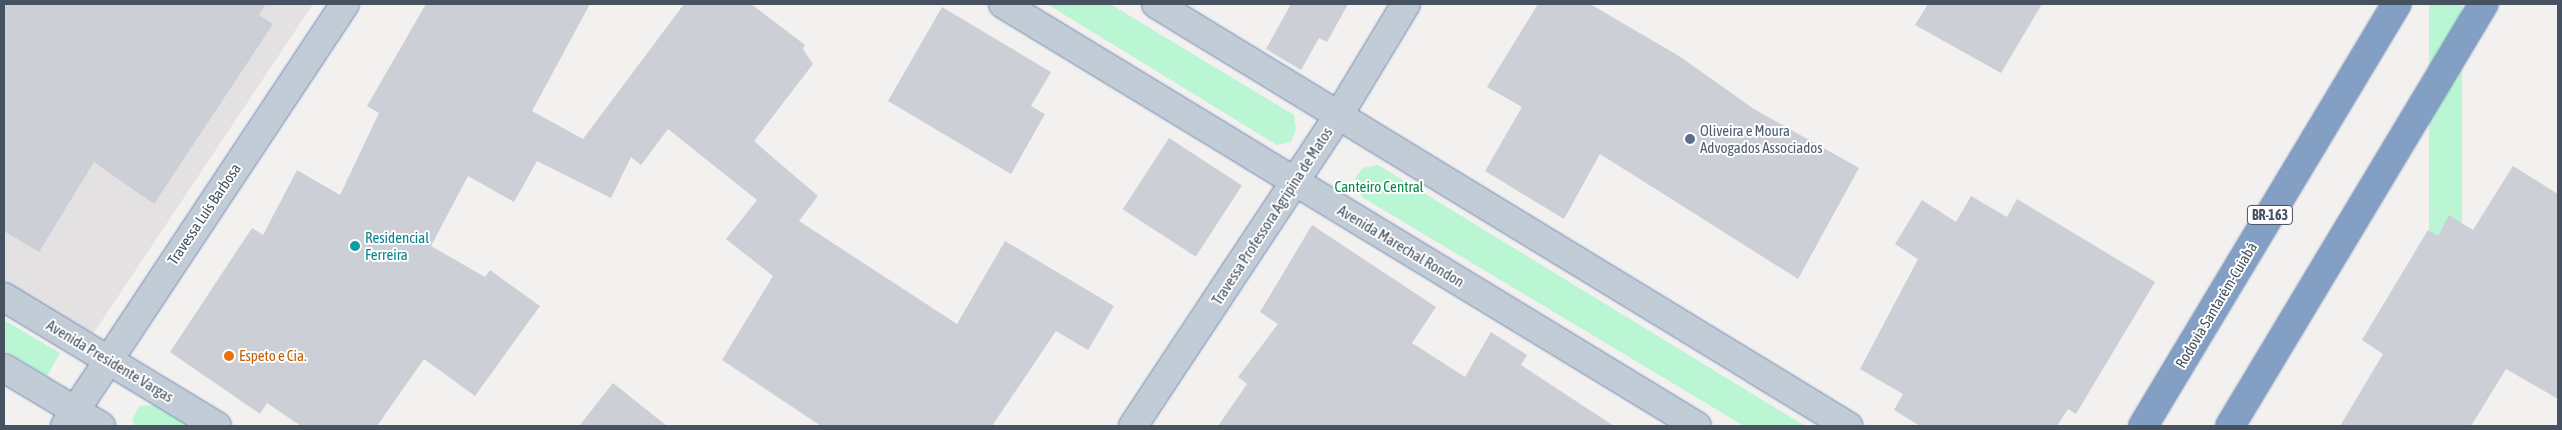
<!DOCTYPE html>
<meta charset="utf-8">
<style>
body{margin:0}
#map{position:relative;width:2562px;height:430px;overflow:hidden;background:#f3f0f0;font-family:"Asap Condensed",sans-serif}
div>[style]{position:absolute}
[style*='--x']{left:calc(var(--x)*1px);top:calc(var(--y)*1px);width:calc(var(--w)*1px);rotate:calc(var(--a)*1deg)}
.education>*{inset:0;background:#e4e1e2}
.green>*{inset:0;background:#baf5d4;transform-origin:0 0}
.building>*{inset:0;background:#cccfd6;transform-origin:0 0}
.roads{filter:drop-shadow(0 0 1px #6e8ab0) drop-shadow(0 0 1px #6e8ab0)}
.minor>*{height:28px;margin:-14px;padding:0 14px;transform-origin:14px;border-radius:14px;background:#c2ccd7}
.highway>*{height:28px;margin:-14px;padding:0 14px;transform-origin:14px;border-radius:14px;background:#839fc4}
.dots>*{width:14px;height:14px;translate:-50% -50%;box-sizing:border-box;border:2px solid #fff;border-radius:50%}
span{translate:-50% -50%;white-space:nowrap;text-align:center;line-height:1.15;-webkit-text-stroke:4px #fff;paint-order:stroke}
.shield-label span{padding:1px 4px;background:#fff;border:1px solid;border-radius:4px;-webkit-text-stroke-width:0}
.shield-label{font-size:14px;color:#465260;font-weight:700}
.service-label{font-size:15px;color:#4e5e75}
.left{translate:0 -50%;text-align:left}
.park-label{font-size:15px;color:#0c864f}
.street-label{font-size:15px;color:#465260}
.culture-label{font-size:15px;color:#0d838f}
.food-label{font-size:15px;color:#c56008}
.frame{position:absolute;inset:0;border:5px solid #465260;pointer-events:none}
</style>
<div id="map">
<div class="education">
<i style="clip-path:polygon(4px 4px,313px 4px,93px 334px,4px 281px)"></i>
</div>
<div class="green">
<i style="clip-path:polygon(1047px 4px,1110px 4px,1294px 115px,1296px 129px,1291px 142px,1277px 145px)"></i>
<i style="left:2429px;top:4px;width:33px;height:494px"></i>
<i style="clip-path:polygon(1378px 165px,1805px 426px,1744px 426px,1362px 197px,1355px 178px,1363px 168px)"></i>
<i style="clip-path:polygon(4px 320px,60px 353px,47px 376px,4px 350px)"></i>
<i style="clip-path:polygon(155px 405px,189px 426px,135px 426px,132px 419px,140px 406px)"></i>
</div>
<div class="building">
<i style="clip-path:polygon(4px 4px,266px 4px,259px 15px,273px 24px,154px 204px,94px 162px,39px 252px,4px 231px)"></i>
<i style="clip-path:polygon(426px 4px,590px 4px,532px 111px,583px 139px,684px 4px,751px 4px,805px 45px,803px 49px,813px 64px,754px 141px,818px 196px,799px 221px,957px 324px,1005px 241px,1114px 306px,1088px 350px,1056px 331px,992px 426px,821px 426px,722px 360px,773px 276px,726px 239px,757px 200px,668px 129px,641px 165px,631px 157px,611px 198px,537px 161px,514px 202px,468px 176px,431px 246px,485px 277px,490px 270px,540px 306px,475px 396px,424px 359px,377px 426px,301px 426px,267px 403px,260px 414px,170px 352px,252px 228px,263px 235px,297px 170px,340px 195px,379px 113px,367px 106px)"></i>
<i style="clip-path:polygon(1291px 4px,1348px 4px,1327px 42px,1319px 38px,1301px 70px,1266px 49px)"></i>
<i style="clip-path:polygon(1538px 4px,1590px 4px,1679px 56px,1754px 109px,1859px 168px,1798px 279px,1600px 154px,1564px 219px,1485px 171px,1522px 107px,1487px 87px)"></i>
<i style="clip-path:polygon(1928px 4px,2042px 4px,2001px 73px,1915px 25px)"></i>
<i style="clip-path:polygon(942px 7px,1051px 72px,1031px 106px,1045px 114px,1011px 174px,888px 101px)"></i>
<i style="left:1169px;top:138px;width:87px;height:85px;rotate:33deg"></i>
<i style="clip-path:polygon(2513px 166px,2558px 194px,2558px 399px,2506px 369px,2471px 426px,2340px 426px,2383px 354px,2362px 340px,2428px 230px,2438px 236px,2449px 215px,2473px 230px)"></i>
<i style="clip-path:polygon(1971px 196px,2007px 217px,2017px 199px,2155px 282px,2076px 414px,2068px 409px,2057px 426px,1920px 426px,1894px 410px,1903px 394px,1860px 369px,1918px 259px,1895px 244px,1922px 200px,1956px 222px)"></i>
<i style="clip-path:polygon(1312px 225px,1436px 307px,1412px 343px,1465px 377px,1491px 332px,1527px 355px,1521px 365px,1614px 426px,1218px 426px,1247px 384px,1238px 377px,1278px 324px,1260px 312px)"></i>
<i style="clip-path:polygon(613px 383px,667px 426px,579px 426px)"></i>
</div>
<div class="roads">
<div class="minor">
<i style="--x:1003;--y:4;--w:812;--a:31.3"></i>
<i style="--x:1156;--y:4;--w:811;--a:31.38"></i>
<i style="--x:4;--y:297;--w:249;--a:31.2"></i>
<i style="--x:4;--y:368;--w:113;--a:30.9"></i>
<i style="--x:65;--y:426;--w:506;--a:-56.44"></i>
<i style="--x:1133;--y:426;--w:375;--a:-56.5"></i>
<i style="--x:1340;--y:113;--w:127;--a:-58.8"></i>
</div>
<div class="highway">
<i style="--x:2143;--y:426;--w:493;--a:-59"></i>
<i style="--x:2230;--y:426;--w:493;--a:-59"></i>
</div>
</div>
<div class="dots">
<i style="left:1690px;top:139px;background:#5c6f8a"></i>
<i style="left:355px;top:246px;background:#0f9aa8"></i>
<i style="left:229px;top:356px;background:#e8710a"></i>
</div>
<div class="shield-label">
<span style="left:2270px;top:215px">BR-163</span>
</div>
<div class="service-label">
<span class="left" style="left:1700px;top:139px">Oliveira e Moura<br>Advogados Associados</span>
</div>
<div class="park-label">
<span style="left:1379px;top:187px">Canteiro Central</span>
</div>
<div class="street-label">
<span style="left:204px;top:214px;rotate:-56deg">Travessa Luís Barbosa</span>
<span style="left:1272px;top:216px;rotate:-57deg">Travessa Professora Agripina de Matos</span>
<span style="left:1401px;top:246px;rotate:31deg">Avenida Marechal Rondon</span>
<span style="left:2216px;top:305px;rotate:-59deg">Rodovia Santarém-Cuiabá</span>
<span style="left:110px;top:361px;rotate:31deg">Avenida Presidente Vargas</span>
</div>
<div class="culture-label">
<span class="left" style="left:365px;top:246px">Residencial<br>Ferreira</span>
</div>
<div class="food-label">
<span class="left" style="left:239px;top:356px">Espeto e Cia.</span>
</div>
<div class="frame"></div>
</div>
